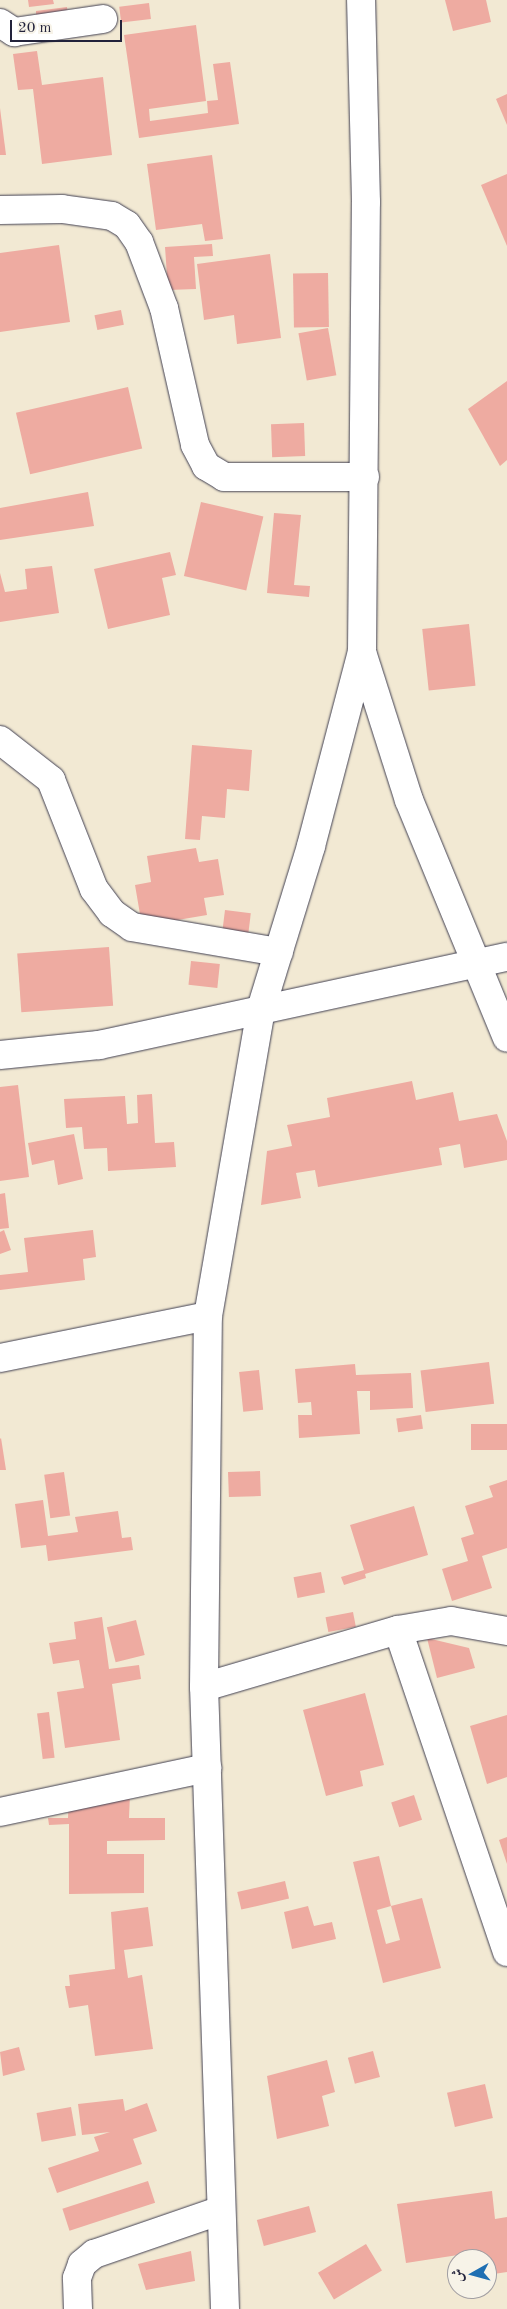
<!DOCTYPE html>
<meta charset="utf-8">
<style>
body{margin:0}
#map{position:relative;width:507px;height:2309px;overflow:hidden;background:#f2e9d3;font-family:"Old Standard TT",Amiri,serif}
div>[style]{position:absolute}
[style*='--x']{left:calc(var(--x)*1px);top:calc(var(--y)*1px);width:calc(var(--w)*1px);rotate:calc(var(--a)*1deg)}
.building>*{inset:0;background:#eeaba1;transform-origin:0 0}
.roads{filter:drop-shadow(0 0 1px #414052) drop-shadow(0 0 1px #414052)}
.minor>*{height:28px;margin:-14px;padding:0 14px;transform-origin:14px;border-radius:14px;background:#fff}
span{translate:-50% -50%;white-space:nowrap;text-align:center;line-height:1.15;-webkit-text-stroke:4px #f7f3e8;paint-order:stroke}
.north{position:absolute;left:447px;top:2249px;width:50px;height:50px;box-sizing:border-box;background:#f7f3e8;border:1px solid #a29fa3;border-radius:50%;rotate:263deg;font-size:14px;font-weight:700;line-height:20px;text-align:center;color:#22223b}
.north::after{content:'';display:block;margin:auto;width:18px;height:22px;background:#1f6fb2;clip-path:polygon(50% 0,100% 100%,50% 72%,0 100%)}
.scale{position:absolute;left:10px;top:20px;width:112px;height:22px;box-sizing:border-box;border:2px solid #22223b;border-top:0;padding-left:6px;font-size:15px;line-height:18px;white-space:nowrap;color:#22223b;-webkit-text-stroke:4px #f7f3e8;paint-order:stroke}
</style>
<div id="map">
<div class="building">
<i style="clip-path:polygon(28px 0,53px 0,54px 4px,29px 7px)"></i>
<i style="clip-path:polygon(445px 0,486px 0,491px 22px,453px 31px)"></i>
<i style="left:149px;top:3px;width:16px;height:30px;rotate:83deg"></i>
<i style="clip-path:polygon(67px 7px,68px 14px,36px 17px,36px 11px)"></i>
<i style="clip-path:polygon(196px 25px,206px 101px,149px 109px,150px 121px,208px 113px,207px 101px,218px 100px,213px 64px,230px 62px,239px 124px,139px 138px,124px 35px)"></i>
<i style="clip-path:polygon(37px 51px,42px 85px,103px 77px,112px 155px,42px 164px,33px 89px,18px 90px,13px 54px)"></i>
<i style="clip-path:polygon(507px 94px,507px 125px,496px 99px)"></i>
<i style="clip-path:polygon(0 108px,6px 155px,0 155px)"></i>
<i style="clip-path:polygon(212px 155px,223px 239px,205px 241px,202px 224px,156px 230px,147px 164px)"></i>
<i style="clip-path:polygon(507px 174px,507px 246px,481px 185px)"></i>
<i style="clip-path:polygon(212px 244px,213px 256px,194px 257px,196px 289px,168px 290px,165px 247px)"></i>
<i style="clip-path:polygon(59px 245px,70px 322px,0 332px,0 253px)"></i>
<i style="clip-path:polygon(270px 254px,281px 338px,237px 344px,234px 315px,204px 320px,197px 264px)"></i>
<i style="left:328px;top:273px;width:54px;height:35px;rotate:89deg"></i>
<i style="left:121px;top:310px;width:15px;height:27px;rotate:79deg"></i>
<i style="left:328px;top:328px;width:48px;height:30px;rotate:80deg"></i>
<i style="clip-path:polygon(507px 381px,507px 460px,500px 466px,468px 409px)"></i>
<i style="left:128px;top:387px;width:63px;height:115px;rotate:77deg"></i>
<i style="left:304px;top:423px;width:33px;height:33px;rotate:88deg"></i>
<i style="clip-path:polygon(88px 492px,94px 526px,0 540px,0 508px)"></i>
<i style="left:201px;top:502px;width:64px;height:76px;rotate:13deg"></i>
<i style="clip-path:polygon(274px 513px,301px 515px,294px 585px,310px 586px,309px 597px,267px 593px)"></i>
<i style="clip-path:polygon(170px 552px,176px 575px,162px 578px,170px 615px,108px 629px,94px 569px)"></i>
<i style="clip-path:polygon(52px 566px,59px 613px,0 622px,0 573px,5px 592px,27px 589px,25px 569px)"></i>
<i style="left:469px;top:624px;width:62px;height:47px;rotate:84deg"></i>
<i style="clip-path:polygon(192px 745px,252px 750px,249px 791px,227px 789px,225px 818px,202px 816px,200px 840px,185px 839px)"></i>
<i style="clip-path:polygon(196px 848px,199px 862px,218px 859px,224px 895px,204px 898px,207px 915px,142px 926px,135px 885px,151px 882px,147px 856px)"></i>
<i style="left:225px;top:910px;width:26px;height:34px;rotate:7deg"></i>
<i style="left:109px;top:947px;width:59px;height:92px;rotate:86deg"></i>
<i style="left:191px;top:961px;width:29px;height:24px;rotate:6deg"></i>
<i style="clip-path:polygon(412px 1081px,416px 1100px,453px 1092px,459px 1121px,497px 1114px,507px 1141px,507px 1160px,464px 1168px,460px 1144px,439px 1148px,442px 1165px,318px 1187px,315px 1170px,296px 1173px,301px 1198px,261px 1205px,267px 1151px,292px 1146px,287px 1125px,330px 1117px,327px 1098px)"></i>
<i style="clip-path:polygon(18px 1085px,29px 1177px,0 1181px,0 1087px)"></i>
<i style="clip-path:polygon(152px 1094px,155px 1143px,174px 1142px,176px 1167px,108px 1171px,107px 1148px,84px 1149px,82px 1127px,66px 1128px,64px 1099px,125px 1096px,127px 1124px,138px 1123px,137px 1095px)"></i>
<i style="clip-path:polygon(74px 1134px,83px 1179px,58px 1185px,54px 1160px,32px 1165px,28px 1143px)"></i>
<i style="clip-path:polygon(5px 1193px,9px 1228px,0 1229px,0 1194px)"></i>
<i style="clip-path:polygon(4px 1230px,11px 1250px,0 1254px,0 1232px)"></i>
<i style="clip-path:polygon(93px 1230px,96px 1257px,83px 1259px,85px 1280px,0 1290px,0 1275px,28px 1272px,24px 1238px)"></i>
<i style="left:489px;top:1362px;width:42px;height:69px;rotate:83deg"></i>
<i style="clip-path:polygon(355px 1364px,356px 1375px,411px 1373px,413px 1408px,370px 1410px,370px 1391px,357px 1391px,360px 1434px,299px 1438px,298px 1415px,312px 1415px,311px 1402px,298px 1403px,295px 1369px)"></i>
<i style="left:259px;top:1370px;width:40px;height:20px;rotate:84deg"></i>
<i style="left:421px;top:1415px;width:14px;height:25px;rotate:82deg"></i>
<i style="left:507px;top:1424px;width:26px;height:36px;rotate:90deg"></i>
<i style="clip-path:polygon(1px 1438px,6px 1470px,0 1470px,0 1439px)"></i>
<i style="left:260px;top:1471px;width:25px;height:32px;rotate:88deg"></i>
<i style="left:64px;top:1472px;width:44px;height:20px;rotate:82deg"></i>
<i style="clip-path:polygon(507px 1480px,507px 1548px,482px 1556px,492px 1588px,452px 1601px,442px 1569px,468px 1561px,461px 1538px,474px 1534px,465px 1506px,493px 1497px,489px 1486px)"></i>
<i style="clip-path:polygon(43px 1500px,48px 1536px,78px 1532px,75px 1517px,118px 1511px,122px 1538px,131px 1537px,133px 1550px,48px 1561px,46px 1545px,21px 1548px,15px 1504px)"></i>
<i style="clip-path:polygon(414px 1506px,428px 1555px,365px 1574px,366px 1578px,344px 1585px,341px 1577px,364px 1570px,350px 1525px)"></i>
<i style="left:321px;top:1572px;width:21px;height:28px;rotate:79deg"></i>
<i style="left:353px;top:1612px;width:15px;height:28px;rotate:79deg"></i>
<i style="clip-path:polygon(102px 1617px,109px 1669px,139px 1665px,141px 1679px,112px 1684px,120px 1740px,65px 1748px,57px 1692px,84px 1688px,79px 1660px,53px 1664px,49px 1643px,76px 1639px,74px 1622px)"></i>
<i style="left:136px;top:1620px;width:36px;height:30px;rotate:76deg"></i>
<i style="clip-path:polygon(427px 1638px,469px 1648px,475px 1668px,437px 1678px)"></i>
<i style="clip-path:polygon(365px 1693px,384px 1765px,360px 1771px,363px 1786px,326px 1796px,303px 1710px)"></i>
<i style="left:49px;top:1712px;width:46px;height:12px;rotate:83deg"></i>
<i style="clip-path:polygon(507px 1715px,507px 1777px,487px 1784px,470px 1726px)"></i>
<i style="clip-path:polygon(69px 1794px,130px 1794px,129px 1818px,165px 1818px,165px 1840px,107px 1841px,107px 1854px,144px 1854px,144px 1893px,69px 1894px,69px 1824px,49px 1825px,48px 1818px,68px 1818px)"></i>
<i style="left:414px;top:1795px;width:26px;height:24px;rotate:72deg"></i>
<i style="clip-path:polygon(507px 1837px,507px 1864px,499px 1840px)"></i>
<i style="clip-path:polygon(379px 1856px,391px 1906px,377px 1910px,386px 1944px,400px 1940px,391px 1906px,422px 1898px,441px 1968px,383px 1983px,353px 1862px)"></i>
<i style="left:285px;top:1881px;width:18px;height:49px;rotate:77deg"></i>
<i style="clip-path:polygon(308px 1906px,314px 1926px,332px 1922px,336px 1939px,292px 1949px,284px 1912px)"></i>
<i style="clip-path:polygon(148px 1907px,153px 1946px,124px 1950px,128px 1978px,142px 1975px,153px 2049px,95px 2056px,88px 2005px,69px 2008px,65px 1986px,70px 1986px,69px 1975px,115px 1969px,111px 1912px)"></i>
<i style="clip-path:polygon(19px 2047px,25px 2070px,3px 2076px,0 2052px)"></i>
<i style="left:373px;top:2051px;width:27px;height:26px;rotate:75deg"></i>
<i style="clip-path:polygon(327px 2060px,335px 2092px,322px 2096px,329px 2126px,277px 2139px,267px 2076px)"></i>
<i style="left:485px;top:2084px;width:35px;height:39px;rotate:77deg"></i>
<i style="clip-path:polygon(123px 2099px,125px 2111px,147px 2103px,157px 2131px,133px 2139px,142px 2164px,57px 2193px,48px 2168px,99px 2151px,94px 2137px,110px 2132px,82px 2135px,78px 2104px)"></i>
<i style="left:71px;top:2107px;width:29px;height:35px;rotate:80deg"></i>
<i style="left:148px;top:2181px;width:23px;height:90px;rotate:72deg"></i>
<i style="clip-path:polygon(492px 2191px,495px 2219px,507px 2217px,507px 2272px,487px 2275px,487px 2259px,472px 2259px,471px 2253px,406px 2263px,397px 2204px)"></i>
<i style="left:309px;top:2206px;width:27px;height:54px;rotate:75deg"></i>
<i style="left:366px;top:2244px;width:31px;height:56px;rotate:59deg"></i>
<i style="clip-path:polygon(191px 2251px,195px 2281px,146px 2290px,138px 2264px)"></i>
</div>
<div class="roads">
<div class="minor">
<i style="--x:0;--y:23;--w:17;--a:33"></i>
<i style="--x:14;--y:32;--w:90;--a:-8.3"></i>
<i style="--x:0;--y:210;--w:62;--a:-0.9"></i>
<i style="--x:62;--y:209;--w:50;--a:8"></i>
<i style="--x:112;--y:216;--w:17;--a:31"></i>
<i style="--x:127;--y:225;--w:21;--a:55"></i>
<i style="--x:139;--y:242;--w:71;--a:69.3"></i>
<i style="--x:164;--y:308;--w:140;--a:77.2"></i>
<i style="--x:195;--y:445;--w:24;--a:62"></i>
<i style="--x:206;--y:466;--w:21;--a:31"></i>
<i style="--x:224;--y:477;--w:141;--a:0"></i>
<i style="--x:362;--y:652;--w:155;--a:72.4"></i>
<i style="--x:409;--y:800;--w:257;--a:67.6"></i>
<i style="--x:0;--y:740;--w:65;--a:38.1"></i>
<i style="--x:51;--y:780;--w:117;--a:68.5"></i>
<i style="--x:94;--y:889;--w:30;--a:53"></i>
<i style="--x:112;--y:913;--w:24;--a:35"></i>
<i style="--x:132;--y:927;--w:149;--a:9.7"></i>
<i style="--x:0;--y:1055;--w:100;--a:-5.8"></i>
<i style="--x:99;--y:1045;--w:417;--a:-12.2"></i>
<i style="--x:0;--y:1358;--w:212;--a:-11.4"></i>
<i style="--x:398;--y:1630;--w:340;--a:71.3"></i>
<i style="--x:204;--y:1687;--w:202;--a:-16.4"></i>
<i style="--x:398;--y:1630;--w:54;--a:-9.6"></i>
<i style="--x:451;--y:1621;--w:57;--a:10.1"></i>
<i style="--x:0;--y:1812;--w:212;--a:-12"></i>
<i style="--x:78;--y:2309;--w:31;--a:-92"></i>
<i style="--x:77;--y:2278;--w:15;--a:-70"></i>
<i style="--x:82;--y:2264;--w:16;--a:-40"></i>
<i style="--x:94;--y:2254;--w:132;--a:-19"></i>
<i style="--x:225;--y:2309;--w:622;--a:-91.93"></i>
<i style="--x:204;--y:1687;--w:371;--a:-89.4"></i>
<i style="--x:208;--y:1316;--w:312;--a:-80.2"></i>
<i style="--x:261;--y:1009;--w:170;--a:-72.9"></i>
<i style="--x:311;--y:846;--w:201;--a:-75.3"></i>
<i style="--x:362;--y:652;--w:450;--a:-89.5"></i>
<i style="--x:366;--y:202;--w:202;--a:-91.4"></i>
</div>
</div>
<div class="north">ش</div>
<div class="scale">20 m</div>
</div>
